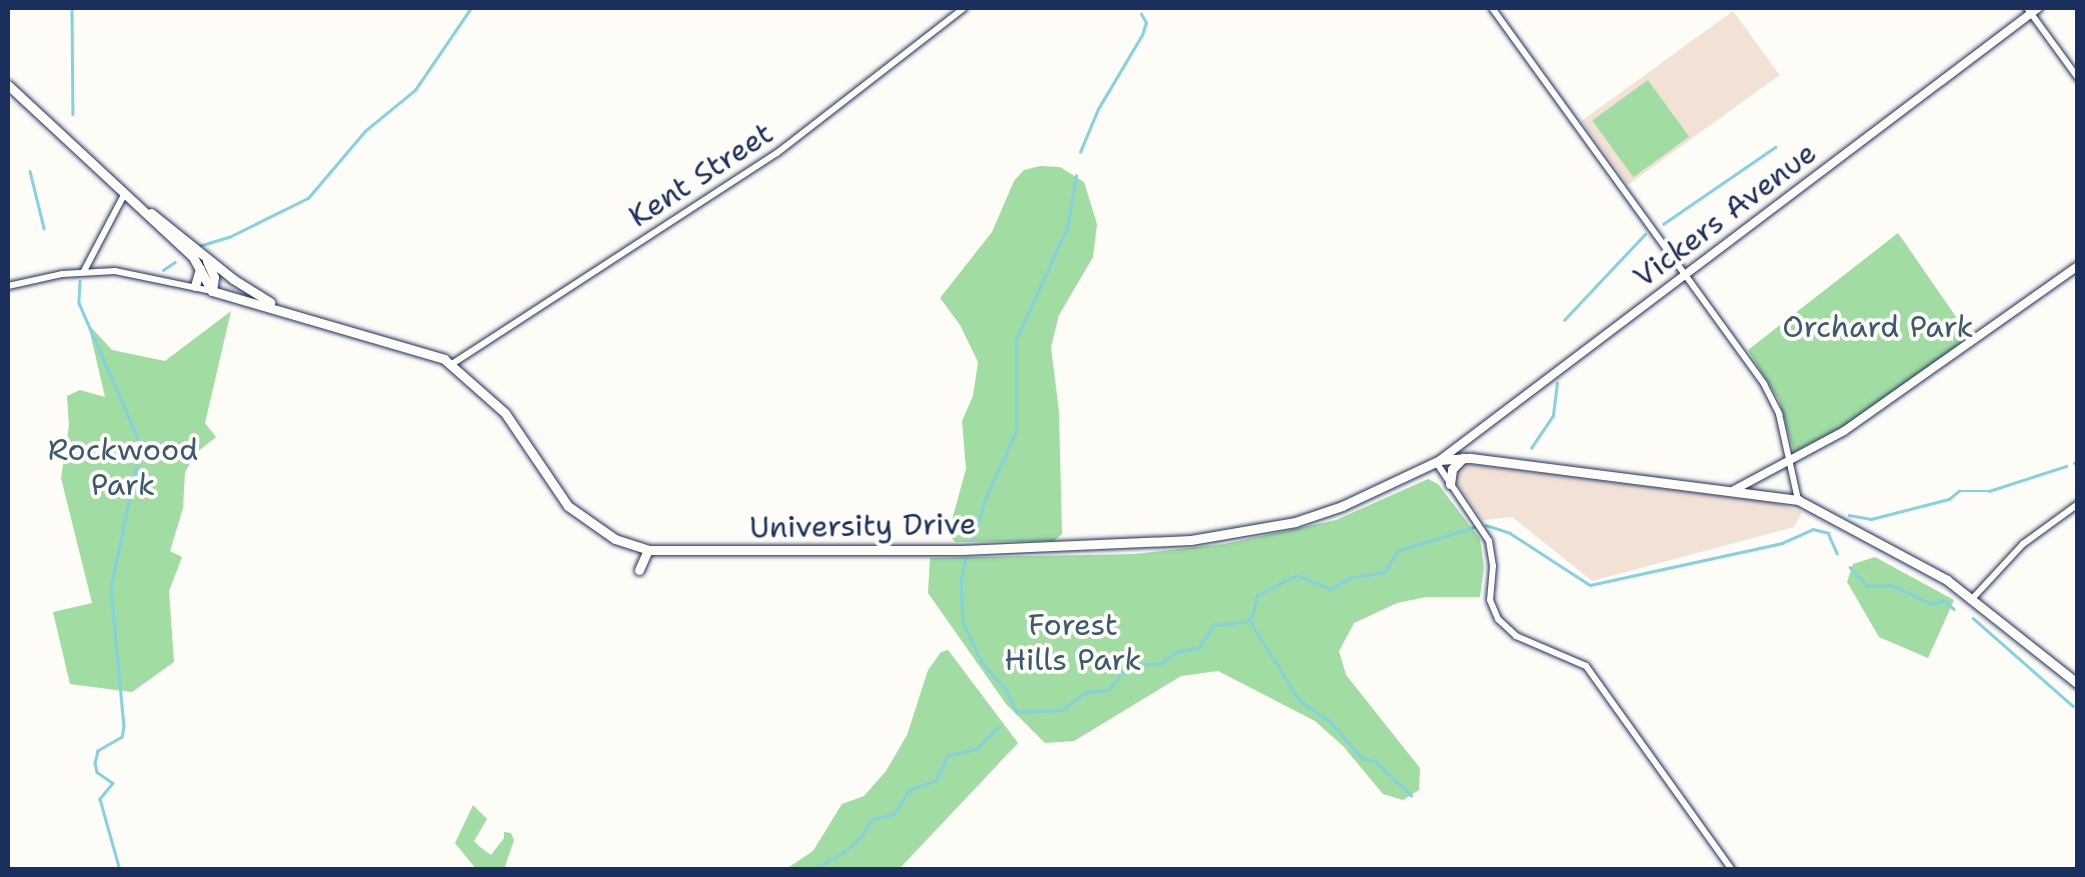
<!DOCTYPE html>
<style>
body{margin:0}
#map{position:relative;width:2085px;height:877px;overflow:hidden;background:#fdfcf7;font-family:"Shantell Sans",sans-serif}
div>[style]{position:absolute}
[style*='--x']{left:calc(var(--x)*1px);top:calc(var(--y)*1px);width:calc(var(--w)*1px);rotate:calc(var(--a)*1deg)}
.built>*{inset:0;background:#f2e2d6;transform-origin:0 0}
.green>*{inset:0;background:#a1dca3;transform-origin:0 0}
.stream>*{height:2.5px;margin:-1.25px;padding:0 1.25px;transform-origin:1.25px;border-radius:1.25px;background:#83d2e0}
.roads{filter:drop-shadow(0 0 2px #1b2f5e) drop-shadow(0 0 2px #1b2f5e)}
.tertiary>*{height:6px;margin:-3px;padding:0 3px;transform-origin:3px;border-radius:3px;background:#fdfcf7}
.secondary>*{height:8px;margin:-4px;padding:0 4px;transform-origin:4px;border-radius:4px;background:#fdfcf7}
.primary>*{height:9px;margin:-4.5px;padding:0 4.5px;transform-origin:4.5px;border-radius:4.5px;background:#fdfcf7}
span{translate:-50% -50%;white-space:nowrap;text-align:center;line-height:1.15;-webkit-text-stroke:8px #fdfcf7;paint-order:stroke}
.street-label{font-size:30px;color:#1b2f5e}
.park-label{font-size:30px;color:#3c5a6f}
.frame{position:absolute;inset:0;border:10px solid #1b2f5e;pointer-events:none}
</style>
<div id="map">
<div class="built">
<i style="left:1733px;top:11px;width:79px;height:187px;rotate:54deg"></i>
<i style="clip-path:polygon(1468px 464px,1775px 503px,1802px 512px,1794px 527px,1592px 581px,1512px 517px,1483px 520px,1453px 478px,1458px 465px)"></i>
</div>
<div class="green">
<i style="left:1648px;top:80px;width:70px;height:69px;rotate:54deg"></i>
<i style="clip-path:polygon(1040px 166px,1060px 167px,1084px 182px,1097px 224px,1093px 257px,1059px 315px,1051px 347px,1059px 412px,1062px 534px,1054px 541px,955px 542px,948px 534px,966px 469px,962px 421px,973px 396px,978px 362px,960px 325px,940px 298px,992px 232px,1014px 181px,1024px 170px)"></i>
<i style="clip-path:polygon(1898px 233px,1970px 337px,1848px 424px,1794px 452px,1779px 400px,1748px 350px)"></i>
<i style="clip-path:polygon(231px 311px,205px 423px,216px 437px,196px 453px,185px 472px,183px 508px,170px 551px,182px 557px,169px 591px,174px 662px,132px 692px,70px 684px,53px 612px,92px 603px,61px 478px,69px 426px,67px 396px,80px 390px,105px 397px,88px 324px,112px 350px,165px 361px)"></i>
<i style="clip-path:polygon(1428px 479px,1438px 484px,1480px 539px,1484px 567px,1480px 597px,1426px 597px,1397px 603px,1354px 623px,1339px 651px,1346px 675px,1420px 768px,1419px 790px,1403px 800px,1383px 794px,1343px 746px,1315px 721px,1218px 671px,1181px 676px,1074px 741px,1045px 743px,1006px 704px,928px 593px,930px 558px,1134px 554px,1224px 544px,1336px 520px)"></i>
<i style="clip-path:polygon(1875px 557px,1954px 600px,1928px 658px,1879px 637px,1847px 582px,1853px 564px)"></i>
<i style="clip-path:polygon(948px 650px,1018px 743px,899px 869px,786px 869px,813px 851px,842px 804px,864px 796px,886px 771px,907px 735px,928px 670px,941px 652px)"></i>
<i style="clip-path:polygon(473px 805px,487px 819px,474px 841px,480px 847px,491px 855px,504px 838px,504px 832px,511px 833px,514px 840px,504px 869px,476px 869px,455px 843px)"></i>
</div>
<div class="stream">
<i style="--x:72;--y:8;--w:106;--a:89.5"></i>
<i style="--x:1080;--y:152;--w:47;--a:-67.3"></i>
<i style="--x:1098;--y:109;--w:86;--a:-59.3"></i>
<i style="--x:1142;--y:35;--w:13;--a:-72"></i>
<i style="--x:1146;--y:23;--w:10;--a:-119"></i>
<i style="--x:30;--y:171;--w:59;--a:76.2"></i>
<i style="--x:1663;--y:224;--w:136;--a:-34.5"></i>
<i style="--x:199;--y:246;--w:31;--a:-17"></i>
<i style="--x:229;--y:237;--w:88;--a:-26.3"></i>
<i style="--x:308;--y:198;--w:88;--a:-49.6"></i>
<i style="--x:365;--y:131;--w:65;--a:-39.4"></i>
<i style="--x:415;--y:90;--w:99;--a:-55.7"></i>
<i style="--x:163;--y:270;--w:14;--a:-34"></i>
<i style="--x:80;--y:281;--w:22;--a:93"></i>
<i style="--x:79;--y:303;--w:155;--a:66.4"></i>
<i style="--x:141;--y:445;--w:147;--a:101.8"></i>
<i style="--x:111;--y:589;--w:138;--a:84.6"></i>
<i style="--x:124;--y:726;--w:11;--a:100"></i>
<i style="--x:122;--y:737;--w:28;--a:150"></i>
<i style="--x:98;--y:751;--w:12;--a:104"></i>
<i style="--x:95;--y:763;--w:9;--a:77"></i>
<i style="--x:97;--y:772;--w:19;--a:35"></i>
<i style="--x:113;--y:783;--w:21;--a:129"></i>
<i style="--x:100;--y:799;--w:74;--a:74.3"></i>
<i style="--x:1564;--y:320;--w:118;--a:-46.7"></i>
<i style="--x:1531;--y:448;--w:40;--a:-56"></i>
<i style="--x:1553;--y:415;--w:32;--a:-83"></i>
<i style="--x:2074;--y:463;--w:4;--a:-27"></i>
<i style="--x:1849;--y:515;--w:22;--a:10"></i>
<i style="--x:1871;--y:519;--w:81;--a:-14.4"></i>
<i style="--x:1949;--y:499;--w:13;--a:-39"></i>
<i style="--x:1959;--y:491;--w:30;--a:0"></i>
<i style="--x:1989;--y:491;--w:81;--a:-18"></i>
<i style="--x:1486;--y:525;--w:25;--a:18"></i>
<i style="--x:1510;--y:533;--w:95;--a:33"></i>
<i style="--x:1590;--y:585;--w:197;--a:-12.3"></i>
<i style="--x:1782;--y:543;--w:34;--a:-24"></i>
<i style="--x:1813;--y:529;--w:16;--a:14"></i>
<i style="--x:1829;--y:535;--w:20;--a:66"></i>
<i style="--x:973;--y:538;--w:43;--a:-72.4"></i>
<i style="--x:986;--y:497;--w:72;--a:-65.6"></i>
<i style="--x:1016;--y:431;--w:92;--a:-90"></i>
<i style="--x:1016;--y:339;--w:122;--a:-65.3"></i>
<i style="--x:1067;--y:228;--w:53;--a:-80.2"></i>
<i style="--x:966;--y:559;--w:25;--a:102"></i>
<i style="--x:961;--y:583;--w:39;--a:87"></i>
<i style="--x:963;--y:622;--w:44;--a:64.6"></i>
<i style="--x:982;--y:662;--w:37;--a:49"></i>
<i style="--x:1006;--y:690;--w:25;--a:63"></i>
<i style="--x:1017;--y:712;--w:45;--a:-2.5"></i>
<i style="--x:1062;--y:710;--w:30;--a:-37"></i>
<i style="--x:1086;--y:692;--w:22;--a:-5"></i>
<i style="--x:1108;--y:690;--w:32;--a:-51"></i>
<i style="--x:1128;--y:665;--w:32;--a:-2"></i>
<i style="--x:1160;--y:664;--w:20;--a:-37"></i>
<i style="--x:1176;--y:652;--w:24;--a:-12"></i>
<i style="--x:1199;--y:647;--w:27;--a:-56"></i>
<i style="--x:1214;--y:625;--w:31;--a:-6"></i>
<i style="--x:1245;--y:622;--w:9;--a:-36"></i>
<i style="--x:1252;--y:617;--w:22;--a:-77"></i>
<i style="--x:1257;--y:596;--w:44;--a:-28.3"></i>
<i style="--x:1296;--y:575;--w:38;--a:22"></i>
<i style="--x:1331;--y:589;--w:23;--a:-31"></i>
<i style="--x:1351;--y:577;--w:34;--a:-8"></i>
<i style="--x:1385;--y:572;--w:24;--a:-60"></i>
<i style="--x:1397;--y:551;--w:81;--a:-17.3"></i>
<i style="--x:1850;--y:567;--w:25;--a:48"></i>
<i style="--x:1867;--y:586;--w:24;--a:-2"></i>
<i style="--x:1891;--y:585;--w:46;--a:24.3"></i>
<i style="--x:1933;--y:604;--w:11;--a:-22"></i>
<i style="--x:1943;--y:600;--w:14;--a:39"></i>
<i style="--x:1973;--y:618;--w:133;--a:41.3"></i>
<i style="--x:1250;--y:621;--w:94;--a:58"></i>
<i style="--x:1300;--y:701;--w:37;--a:34"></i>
<i style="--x:1331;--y:722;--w:48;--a:49.3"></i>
<i style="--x:1362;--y:758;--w:13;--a:13"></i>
<i style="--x:1375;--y:761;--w:50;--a:43.4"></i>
<i style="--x:812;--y:870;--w:37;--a:-29"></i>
<i style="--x:844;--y:852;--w:23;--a:-41"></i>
<i style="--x:861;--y:837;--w:19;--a:-62"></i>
<i style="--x:870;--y:820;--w:25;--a:-14"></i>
<i style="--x:894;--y:814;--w:28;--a:-58"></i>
<i style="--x:909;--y:790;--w:29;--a:-20"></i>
<i style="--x:936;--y:780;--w:28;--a:-64"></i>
<i style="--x:948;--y:755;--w:29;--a:-12"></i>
<i style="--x:976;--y:749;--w:32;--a:-44"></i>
</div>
<div class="roads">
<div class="tertiary">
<i style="--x:1492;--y:8;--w:464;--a:54.1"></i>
<i style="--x:1764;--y:384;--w:34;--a:63"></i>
<i style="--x:1779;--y:414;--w:88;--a:77.5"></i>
<i style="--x:2027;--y:8;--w:87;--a:53.9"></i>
<i style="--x:84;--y:271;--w:88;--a:-62.3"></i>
<i style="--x:8;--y:286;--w:55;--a:-12.5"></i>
<i style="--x:62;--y:274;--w:53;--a:-3.2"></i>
<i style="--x:115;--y:271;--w:99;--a:11.7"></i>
<i style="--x:452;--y:364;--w:387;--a:-33"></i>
<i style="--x:777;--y:153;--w:237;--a:-37.8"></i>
<i style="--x:1436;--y:462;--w:95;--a:56.1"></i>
<i style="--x:1489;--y:541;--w:25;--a:81"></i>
<i style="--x:1493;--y:566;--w:34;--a:95"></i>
<i style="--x:1490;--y:600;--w:21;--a:67"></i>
<i style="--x:1498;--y:619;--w:25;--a:43"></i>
<i style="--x:1516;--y:636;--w:76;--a:23.2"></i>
<i style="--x:1586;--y:666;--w:251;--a:54.4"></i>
<i style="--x:1972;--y:599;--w:75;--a:-47.2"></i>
<i style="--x:2023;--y:544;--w:68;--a:-36"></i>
</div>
<div class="secondary">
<i style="--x:1440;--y:460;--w:750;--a:-37.08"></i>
<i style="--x:1734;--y:490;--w:125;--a:-28.2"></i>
<i style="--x:1844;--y:431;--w:286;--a:-35.2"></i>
</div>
<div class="primary">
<i style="--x:8;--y:85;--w:253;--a:42.9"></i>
<i style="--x:193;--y:257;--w:39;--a:61"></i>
<i style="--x:151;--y:213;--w:105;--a:38.8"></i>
<i style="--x:233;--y:279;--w:44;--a:31.9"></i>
<i style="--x:207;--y:261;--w:17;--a:66"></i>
<i style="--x:214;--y:277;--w:14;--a:98"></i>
<i style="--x:195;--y:286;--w:18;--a:-74"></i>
<i style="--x:212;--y:291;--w:242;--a:16.3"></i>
<i style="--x:444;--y:359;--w:81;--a:41.5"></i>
<i style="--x:505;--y:413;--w:112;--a:55.9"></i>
<i style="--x:568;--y:506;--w:57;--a:35.1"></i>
<i style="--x:615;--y:539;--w:35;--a:18"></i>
<i style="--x:648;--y:550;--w:314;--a:0"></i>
<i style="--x:962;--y:550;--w:229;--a:-2.5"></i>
<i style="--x:1191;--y:540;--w:106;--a:-9.8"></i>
<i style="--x:1295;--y:522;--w:50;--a:-18.8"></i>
<i style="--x:1342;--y:506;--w:108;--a:-25.1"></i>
<i style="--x:1440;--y:460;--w:31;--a:-4"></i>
<i style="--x:1471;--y:458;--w:330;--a:7.3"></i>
<i style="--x:1798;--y:500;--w:169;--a:28.2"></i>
<i style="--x:1947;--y:580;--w:167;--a:38.4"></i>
<i style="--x:1450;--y:484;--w:15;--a:-82"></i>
<i style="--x:1452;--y:469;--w:16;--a:-45"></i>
<i style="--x:639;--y:570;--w:22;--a:-66"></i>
</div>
</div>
<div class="street-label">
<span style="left:701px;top:175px;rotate:-33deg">Kent Street</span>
<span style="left:1725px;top:215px;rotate:-37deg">Vickers Avenue</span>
<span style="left:863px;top:526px;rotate:-1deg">University Drive</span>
</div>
<div class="park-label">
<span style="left:1878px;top:327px">Orchard Park</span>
<span style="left:123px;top:467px">Rockwood<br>Park</span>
<span style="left:1073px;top:642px">Forest<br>Hills Park</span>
</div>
<div class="frame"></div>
</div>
